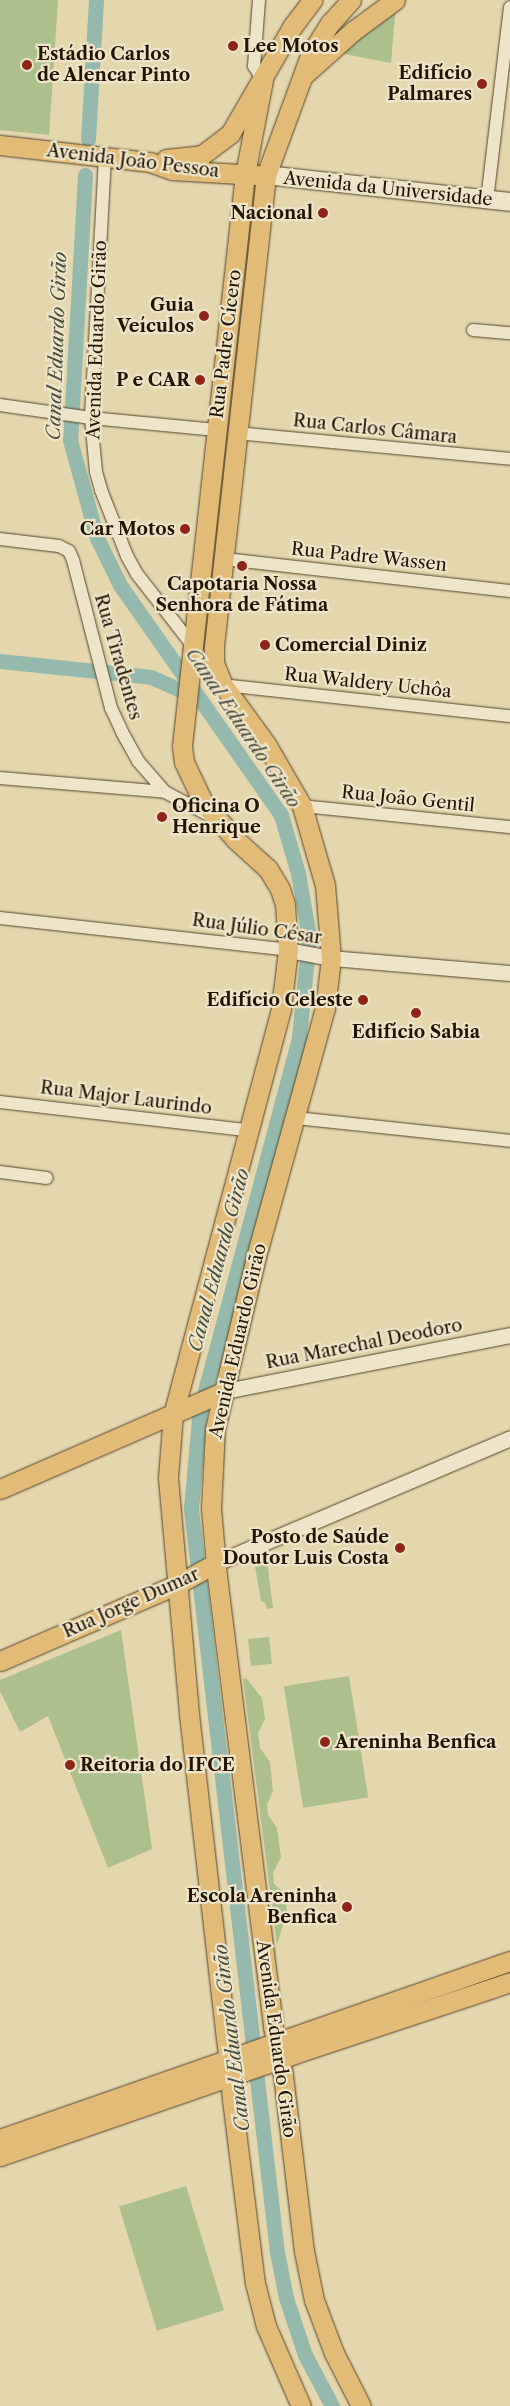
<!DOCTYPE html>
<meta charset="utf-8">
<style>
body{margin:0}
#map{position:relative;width:510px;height:2406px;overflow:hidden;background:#e4d6ad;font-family:"Libre Caslon Text",serif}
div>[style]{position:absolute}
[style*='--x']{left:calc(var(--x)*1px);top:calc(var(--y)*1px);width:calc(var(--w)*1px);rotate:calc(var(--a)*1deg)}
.green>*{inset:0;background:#aebf8e;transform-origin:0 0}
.canal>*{height:15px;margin:-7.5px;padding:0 7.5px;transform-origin:7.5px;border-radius:7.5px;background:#95b9ac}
.roads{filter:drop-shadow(0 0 1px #54452c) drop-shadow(0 0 1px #54452c)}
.minor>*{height:12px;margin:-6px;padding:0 6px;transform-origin:6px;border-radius:6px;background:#ede4ca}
.tertiary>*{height:15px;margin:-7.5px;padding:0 7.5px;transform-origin:7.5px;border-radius:7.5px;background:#ede4ca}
.secondary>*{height:18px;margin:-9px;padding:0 9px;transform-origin:9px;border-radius:9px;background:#ede4ca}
.primary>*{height:19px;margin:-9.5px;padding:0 9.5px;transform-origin:9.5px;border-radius:9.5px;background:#e2bb76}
.dots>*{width:14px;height:14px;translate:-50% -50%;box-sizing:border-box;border:2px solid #ede4ca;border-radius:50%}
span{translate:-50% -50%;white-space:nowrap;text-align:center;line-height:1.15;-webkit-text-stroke:4.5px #ede4ca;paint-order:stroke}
.poi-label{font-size:18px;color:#241501;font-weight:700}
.left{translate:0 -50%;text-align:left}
.right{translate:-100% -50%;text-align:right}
.street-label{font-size:18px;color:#241501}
.water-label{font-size:19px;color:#4c4e3d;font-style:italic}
</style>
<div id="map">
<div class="green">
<i style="clip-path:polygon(0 0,58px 0,49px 135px,0 130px)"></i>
<i style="clip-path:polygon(396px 4px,391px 63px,339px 53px)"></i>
<i style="clip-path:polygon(267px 1561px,273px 1608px,267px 1609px,266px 1604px,261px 1601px,255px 1566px)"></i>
<i style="clip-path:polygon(121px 1630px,152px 1849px,108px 1868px,48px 1716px,20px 1732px,0 1691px,0 1680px)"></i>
<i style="left:269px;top:1637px;width:27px;height:21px;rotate:84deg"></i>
<i style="left:349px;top:1676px;width:123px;height:66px;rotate:81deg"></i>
<i style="clip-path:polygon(246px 1678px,262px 1698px,265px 1719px,258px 1733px,260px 1748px,270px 1762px,273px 1791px,267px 1805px,268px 1815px,277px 1828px,281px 1857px,273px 1873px,274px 1884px,284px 1892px,287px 1911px,277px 1945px,243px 1679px)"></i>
<i style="left:186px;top:2186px;width:130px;height:70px;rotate:73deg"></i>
</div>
<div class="canal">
<i style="--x:88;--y:139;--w:139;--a:-86.7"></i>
<i style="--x:85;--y:175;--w:265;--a:93.2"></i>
<i style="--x:70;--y:440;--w:102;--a:74.6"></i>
<i style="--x:97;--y:538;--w:52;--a:63.9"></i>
<i style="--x:120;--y:585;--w:281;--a:55"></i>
<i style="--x:281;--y:815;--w:60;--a:73.7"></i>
<i style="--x:298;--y:873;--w:65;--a:80.2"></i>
<i style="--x:309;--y:937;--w:101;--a:95.7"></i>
<i style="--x:299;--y:1038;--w:357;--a:104.9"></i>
<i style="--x:207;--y:1383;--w:37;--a:103"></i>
<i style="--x:199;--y:1419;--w:90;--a:95.1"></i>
<i style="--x:191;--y:1509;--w:748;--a:83.4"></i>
<i style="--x:277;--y:2252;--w:47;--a:78.9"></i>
<i style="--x:286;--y:2298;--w:60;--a:71.6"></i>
<i style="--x:305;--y:2355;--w:58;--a:62.1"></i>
<i style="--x:0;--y:661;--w:152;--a:6"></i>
<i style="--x:151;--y:677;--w:49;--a:24"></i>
</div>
<div class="roads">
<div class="minor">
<i style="--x:259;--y:0;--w:66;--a:94.3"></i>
<i style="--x:254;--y:66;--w:17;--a:57"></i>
<i style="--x:105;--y:157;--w:261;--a:93.1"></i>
<i style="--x:91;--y:418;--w:54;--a:84.7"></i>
<i style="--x:96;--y:472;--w:19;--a:74"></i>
<i style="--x:101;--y:490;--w:71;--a:68.5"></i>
<i style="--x:127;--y:556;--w:21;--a:61"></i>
<i style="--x:137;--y:574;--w:91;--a:52.1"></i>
<i style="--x:487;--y:200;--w:194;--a:-83.2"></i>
<i style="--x:473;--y:330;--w:37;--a:5"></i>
<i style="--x:0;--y:405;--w:92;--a:8.1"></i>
<i style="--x:91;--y:418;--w:126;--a:5.5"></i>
<i style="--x:237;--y:433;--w:274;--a:5.4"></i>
<i style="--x:0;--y:539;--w:59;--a:6.8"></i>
<i style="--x:59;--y:546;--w:11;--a:27"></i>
<i style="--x:69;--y:551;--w:10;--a:66"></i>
<i style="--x:73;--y:560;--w:153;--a:75.6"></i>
<i style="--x:111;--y:708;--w:26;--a:65"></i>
<i style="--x:122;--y:732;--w:33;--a:61"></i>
<i style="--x:138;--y:761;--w:41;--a:48.9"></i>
<i style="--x:165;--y:792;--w:52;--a:27.6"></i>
<i style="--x:224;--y:559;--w:288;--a:6.4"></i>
<i style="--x:223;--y:685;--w:289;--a:6.2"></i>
<i style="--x:0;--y:778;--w:166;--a:4.8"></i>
<i style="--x:302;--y:806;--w:209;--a:5.8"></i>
<i style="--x:0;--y:918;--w:290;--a:6.3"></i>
<i style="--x:0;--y:1102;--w:249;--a:6.5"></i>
<i style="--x:296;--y:1118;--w:215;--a:6.1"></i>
<i style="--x:0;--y:1172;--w:47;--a:7.3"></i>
</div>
<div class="tertiary">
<i style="--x:288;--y:950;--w:44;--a:10.5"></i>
<i style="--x:331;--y:958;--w:180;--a:4.8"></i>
<i style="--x:225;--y:1391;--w:290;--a:-11.1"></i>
<i style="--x:216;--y:1563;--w:319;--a:-23"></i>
</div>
<div class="secondary">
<i style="--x:266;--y:175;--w:245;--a:6.3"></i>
</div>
<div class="primary">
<i style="--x:351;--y:0;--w:31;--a:132"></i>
<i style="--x:330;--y:23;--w:36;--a:122"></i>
<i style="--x:311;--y:53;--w:130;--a:110.2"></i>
<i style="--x:266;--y:175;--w:477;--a:96.3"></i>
<i style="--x:214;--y:649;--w:14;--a:90"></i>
<i style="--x:214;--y:663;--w:24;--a:68"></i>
<i style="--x:223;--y:685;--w:73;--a:53.9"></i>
<i style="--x:266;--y:744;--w:72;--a:59.9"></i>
<i style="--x:302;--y:806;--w:82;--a:73.8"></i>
<i style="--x:325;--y:885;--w:73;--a:85.3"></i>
<i style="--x:331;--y:958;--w:50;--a:96.8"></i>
<i style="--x:325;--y:1008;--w:258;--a:105.5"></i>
<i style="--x:256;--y:1257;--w:177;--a:103.4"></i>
<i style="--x:215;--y:1429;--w:79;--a:92.9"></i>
<i style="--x:211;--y:1508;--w:68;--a:85"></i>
<i style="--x:217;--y:1576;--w:454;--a:82.9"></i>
<i style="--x:273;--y:2027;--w:49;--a:78.2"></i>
<i style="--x:283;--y:2075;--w:177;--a:83.2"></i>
<i style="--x:304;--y:2251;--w:50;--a:78.5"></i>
<i style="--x:314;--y:2300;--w:57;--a:69.3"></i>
<i style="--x:334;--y:2353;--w:59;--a:63"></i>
<i style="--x:304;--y:75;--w:66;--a:-41.9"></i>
<i style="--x:353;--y:31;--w:52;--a:-36.4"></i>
<i style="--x:263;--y:80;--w:96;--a:100.8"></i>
<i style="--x:245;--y:174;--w:575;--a:96.29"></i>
<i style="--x:182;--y:746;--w:16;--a:83"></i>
<i style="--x:184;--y:762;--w:44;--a:64.6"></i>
<i style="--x:203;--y:802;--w:50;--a:49"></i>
<i style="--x:236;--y:840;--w:43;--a:42.2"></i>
<i style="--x:268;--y:869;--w:23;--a:59"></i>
<i style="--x:280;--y:889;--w:16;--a:72"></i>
<i style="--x:285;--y:904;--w:46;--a:86.3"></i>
<i style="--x:288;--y:950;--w:59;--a:96.8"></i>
<i style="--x:281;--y:1009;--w:419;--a:104.9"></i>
<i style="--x:173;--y:1414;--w:64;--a:94.5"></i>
<i style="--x:168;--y:1478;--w:237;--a:84.9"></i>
<i style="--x:189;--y:1714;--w:333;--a:83.5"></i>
<i style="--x:227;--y:2045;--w:54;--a:84.7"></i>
<i style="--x:232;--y:2099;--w:185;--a:82.9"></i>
<i style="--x:255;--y:2283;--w:44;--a:75.7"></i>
<i style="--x:266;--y:2326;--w:87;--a:66.4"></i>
<i style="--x:0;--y:145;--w:151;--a:6.5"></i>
<i style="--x:150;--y:162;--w:23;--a:20"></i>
<i style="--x:172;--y:170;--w:85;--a:3.4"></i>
<i style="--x:166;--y:159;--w:36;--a:-6"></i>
<i style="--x:202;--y:155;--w:35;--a:-37"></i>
<i style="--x:230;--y:134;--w:124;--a:-59.9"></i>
<i style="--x:292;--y:27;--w:34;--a:-53"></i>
<i style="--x:0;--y:1489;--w:245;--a:-23.5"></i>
<i style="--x:0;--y:1661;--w:192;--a:-23.4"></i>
<i style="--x:176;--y:1585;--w:46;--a:-28.8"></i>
<i style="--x:0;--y:2139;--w:540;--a:-19.24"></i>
<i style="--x:0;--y:2156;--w:314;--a:-19.1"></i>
<i style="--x:297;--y:2053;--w:225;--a:-18.4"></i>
</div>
</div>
<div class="dots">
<i style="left:233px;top:46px;background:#8f2418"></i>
<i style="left:27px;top:65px;background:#8f2418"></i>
<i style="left:482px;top:84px;background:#8f2418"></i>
<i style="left:323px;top:213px;background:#8f2418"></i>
<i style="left:204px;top:316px;background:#8f2418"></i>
<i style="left:200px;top:380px;background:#8f2418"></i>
<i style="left:185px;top:529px;background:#8f2418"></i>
<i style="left:242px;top:566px;background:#8f2418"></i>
<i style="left:265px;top:645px;background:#8f2418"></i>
<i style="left:162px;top:817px;background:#8f2418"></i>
<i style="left:363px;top:1000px;background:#8f2418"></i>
<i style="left:416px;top:1013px;background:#8f2418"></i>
<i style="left:400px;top:1548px;background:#8f2418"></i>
<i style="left:325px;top:1742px;background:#8f2418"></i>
<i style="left:70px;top:1765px;background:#8f2418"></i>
<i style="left:347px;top:1907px;background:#8f2418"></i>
</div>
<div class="poi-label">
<span class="left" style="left:243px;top:46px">Lee Motos</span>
<span class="left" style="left:37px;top:65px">Estádio Carlos<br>de Alencar Pinto</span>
<span class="right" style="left:472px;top:84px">Edifício<br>Palmares</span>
<span class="right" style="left:313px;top:213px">Nacional</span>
<span class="right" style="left:194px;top:316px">Guia<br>Veículos</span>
<span class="right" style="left:190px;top:380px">P e CAR</span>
<span class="right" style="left:175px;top:529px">Car Motos</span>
<span style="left:242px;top:595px">Capotaria Nossa<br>Senhora de Fátima</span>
<span class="left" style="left:275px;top:645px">Comercial Diniz</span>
<span class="left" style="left:172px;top:817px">Oficina O<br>Henrique</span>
<span class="right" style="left:353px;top:1000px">Edifício Celeste</span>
<span style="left:416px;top:1032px">Edifício Sabia</span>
<span class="right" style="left:389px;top:1548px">Posto de Saúde<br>Doutor Luis Costa</span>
<span class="left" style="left:335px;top:1742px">Areninha Benfica</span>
<span class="left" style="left:80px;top:1765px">Reitoria do IFCE</span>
<span class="right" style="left:337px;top:1907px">Escola Areninha<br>Benfica</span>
</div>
<div class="street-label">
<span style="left:133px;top:161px;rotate:7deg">Avenida João Pessoa</span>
<span style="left:388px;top:189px;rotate:6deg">Avenida da Universidade</span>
<span style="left:97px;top:340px;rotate:-88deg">Avenida Eduardo Girão</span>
<span style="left:226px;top:344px;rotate:-83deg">Rua Padre Cícero</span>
<span style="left:375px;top:429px;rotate:6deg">Rua Carlos Câmara</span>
<span style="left:369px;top:557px;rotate:6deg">Rua Padre Wassen</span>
<span style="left:118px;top:657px;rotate:74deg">Rua Tiradentes</span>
<span style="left:368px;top:683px;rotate:6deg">Rua Waldery Uchôa</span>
<span style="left:408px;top:799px;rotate:6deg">Rua João Gentil</span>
<span style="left:257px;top:929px;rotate:8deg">Rua Júlio César</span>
<span style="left:126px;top:1098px;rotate:7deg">Rua Major Laurindo</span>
<span style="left:238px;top:1341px;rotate:-77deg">Avenida Eduardo Girão</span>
<span style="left:364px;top:1344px;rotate:-11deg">Rua Marechal Deodoro</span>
<span style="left:131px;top:1603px;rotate:-24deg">Rua Jorge Dumar</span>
<span style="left:276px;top:2039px;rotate:82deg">Avenida Eduardo Girão</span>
</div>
<div class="water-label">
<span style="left:57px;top:346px;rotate:-88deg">Canal Eduardo Girão</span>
<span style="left:243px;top:728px;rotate:56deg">Canal Eduardo Girão</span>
<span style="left:219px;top:1260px;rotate:-75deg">Canal Eduardo Girão</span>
<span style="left:232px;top:2038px;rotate:-97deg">Canal Eduardo Girão</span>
</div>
</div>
